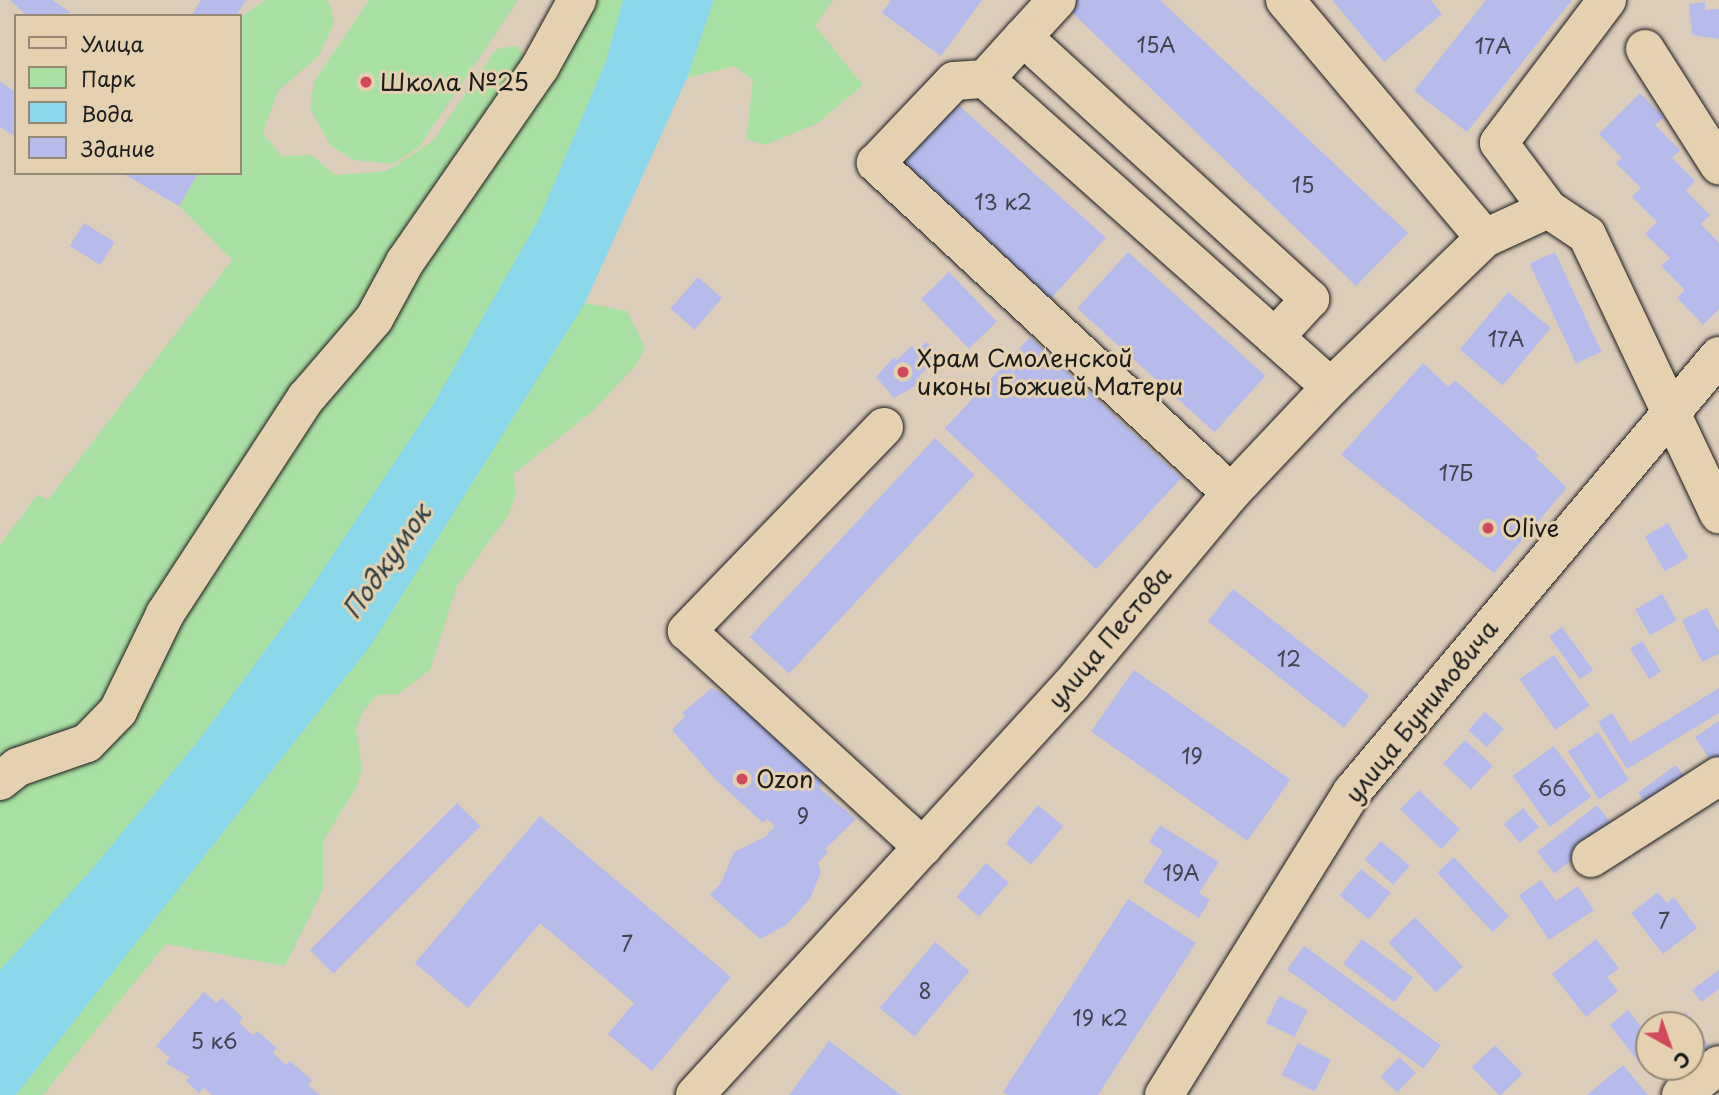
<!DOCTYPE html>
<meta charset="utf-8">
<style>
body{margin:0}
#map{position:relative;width:1719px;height:1095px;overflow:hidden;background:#dccdbb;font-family:"Playpen Sans",sans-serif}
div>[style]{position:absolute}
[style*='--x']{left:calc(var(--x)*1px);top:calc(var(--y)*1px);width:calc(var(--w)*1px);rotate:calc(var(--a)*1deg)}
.green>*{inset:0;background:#a9e0a3}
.water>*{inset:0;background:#8bd7eb}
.building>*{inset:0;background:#b7bbec;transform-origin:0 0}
.roads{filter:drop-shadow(0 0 2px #1c1c1c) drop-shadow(0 0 2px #1c1c1c)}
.minor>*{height:38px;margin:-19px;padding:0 19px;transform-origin:19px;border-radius:19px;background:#e5d1af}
.dots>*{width:19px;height:19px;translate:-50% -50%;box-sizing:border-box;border:4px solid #e5d1af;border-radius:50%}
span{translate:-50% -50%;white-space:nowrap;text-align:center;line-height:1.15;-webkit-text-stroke:6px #e5d1af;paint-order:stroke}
.number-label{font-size:21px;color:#434450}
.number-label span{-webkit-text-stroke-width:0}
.poi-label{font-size:24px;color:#1c1c1c}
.left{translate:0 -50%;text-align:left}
.street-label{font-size:24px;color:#1c1c1c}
.water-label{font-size:26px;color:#324145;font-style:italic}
.legend{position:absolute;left:14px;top:14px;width:228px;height:161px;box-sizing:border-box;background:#e5d1af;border:2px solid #958974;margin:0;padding:9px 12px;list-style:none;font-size:21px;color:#1c1c1c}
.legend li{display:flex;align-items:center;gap:14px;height:35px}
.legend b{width:35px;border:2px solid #958974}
.north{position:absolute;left:1635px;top:1011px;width:70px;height:70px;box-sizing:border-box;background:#e5d1af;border:2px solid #958974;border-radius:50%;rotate:140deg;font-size:19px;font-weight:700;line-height:28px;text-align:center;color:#1c1c1c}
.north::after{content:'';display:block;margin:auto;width:24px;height:32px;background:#d1495b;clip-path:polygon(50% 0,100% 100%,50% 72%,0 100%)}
</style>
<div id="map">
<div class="green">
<i style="clip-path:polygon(265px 0,326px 0,330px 4px,334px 23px,319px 56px,278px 91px,263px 132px,281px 156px,312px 155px,335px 175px,387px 171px,433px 141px,496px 49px,517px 46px,528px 62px,106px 711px,0 771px,0 545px,37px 495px,48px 500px,232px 260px,179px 206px,197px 176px,194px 173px,240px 173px,240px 18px)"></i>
<i style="clip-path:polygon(369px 0,518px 0,419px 147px,393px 164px,353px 160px,330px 145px,310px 108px,314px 81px)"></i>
<i style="clip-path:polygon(586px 0,623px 0,606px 61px,539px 219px,434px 403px,302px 601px,198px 741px,93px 868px,0 970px,0 796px,123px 708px)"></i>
<i style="clip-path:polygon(714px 0,833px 0,815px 26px,863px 85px,818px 123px,765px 145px,746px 139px,753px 80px,734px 66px,687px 78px)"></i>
<i style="clip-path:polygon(585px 303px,627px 311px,645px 347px,637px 364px,595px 409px,514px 474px,516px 494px,509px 514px,457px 586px,430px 670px,398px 694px,377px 695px,364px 710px,356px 728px,362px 769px,356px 788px,323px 841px,323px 889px,285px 966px,166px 944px,43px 1095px,16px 1095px,371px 645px)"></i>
</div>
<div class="water">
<i style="clip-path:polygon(623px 0,714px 0,687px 78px,585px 303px,371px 645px,16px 1095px,0 1095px,0 970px,93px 868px,198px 741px,302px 601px,434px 403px,539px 219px,606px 61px)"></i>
</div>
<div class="building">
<i style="clip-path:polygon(10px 0,53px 0,71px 13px,27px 16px)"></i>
<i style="clip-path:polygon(201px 0,246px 0,236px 16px,191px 16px)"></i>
<i style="clip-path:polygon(891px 0,982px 0,941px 56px,882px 13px)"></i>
<i style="clip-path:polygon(1067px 0,1160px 0,1408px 233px,1356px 286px,1063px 4px)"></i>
<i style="clip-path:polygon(1332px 0,1431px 0,1442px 14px,1384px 62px)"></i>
<i style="clip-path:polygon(1486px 0,1572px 0,1467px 132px,1414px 91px)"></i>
<i style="clip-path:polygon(1705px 2px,1705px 10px,1719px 9px,1719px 39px,1692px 35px,1689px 4px)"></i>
<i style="clip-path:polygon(0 82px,16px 92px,16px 137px,0 127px)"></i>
<i style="clip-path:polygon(1640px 93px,1664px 117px,1655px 125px,1680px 150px,1672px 158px,1695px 181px,1686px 191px,1710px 215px,1701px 224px,1719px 243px,1719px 309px,1703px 325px,1677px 298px,1685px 290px,1661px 266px,1670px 258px,1645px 234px,1657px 222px,1632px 197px,1641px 188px,1616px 163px,1622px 158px,1599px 134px)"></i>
<i style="left:955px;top:102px;width:203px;height:84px;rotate:42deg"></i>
<i style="clip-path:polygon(122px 173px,194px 173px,197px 175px,179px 206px)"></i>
<i style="left:84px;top:223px;width:36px;height:27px;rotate:32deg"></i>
<i style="left:1128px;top:252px;width:185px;height:76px;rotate:42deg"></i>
<i style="left:1555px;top:252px;width:110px;height:28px;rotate:65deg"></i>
<i style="left:949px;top:272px;width:69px;height:39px;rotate:46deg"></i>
<i style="left:698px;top:277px;width:32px;height:42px;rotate:41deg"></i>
<i style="left:1508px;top:292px;width:56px;height:75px;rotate:40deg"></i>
<i style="left:1030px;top:337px;width:207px;height:125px;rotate:43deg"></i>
<i style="clip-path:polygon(927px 342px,939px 355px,916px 380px,919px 384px,894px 398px,876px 377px,894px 357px,897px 360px,912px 346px,916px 351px)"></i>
<i style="clip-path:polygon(1423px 363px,1449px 387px,1455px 380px,1539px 455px,1536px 458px,1565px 486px,1565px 490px,1494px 573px,1341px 455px)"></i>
<i style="left:935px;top:438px;width:54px;height:272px;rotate:43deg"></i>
<i style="left:1668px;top:523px;width:40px;height:27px;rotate:60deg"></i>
<i style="left:1233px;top:589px;width:173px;height:41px;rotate:38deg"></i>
<i style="left:1662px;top:594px;width:30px;height:31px;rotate:60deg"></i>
<i style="clip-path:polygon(1707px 608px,1719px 632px,1719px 654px,1702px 662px,1682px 620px)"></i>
<i style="left:1562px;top:627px;width:53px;height:16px;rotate:54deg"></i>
<i style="left:1642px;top:641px;width:36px;height:14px;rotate:58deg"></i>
<i style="left:1554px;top:655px;width:62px;height:42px;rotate:55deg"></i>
<i style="left:1134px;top:670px;width:191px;height:75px;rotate:35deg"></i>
<i style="clip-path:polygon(712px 688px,743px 706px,810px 769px,823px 784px,819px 788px,856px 819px,825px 849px,828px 852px,818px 863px,821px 872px,810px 899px,786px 925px,760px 939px,710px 895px,721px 883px,734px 852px,765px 837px,775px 826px,767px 819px,763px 823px,715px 779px,672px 730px,685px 716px,682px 713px)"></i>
<i style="clip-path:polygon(1719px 688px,1719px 713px,1627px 769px,1598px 722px,1612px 713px,1630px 743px)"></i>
<i style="left:1485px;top:712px;width:25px;height:25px;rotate:42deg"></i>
<i style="clip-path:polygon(1719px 721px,1719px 763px,1714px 766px,1695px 737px)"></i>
<i style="left:1598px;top:732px;width:57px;height:36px;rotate:57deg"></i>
<i style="left:1465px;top:740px;width:38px;height:32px;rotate:43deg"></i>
<i style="left:1554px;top:746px;width:63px;height:51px;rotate:54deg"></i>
<i style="left:1676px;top:765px;width:22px;height:47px;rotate:54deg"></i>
<i style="left:1419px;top:790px;width:57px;height:27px;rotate:44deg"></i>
<i style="left:457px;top:803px;width:33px;height:208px;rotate:45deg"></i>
<i style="left:1038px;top:805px;width:33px;height:50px;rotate:40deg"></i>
<i style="left:1597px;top:805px;width:28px;height:76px;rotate:52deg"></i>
<i style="left:1523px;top:808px;width:25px;height:25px;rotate:50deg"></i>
<i style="clip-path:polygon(540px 816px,731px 977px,652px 1071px,608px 1034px,634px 1003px,540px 923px,468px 1008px,415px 963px)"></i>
<i style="clip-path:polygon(1160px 825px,1219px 862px,1199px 893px,1210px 900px,1199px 918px,1143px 882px,1163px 851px,1149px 842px)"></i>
<i style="left:1381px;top:841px;width:38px;height:25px;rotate:41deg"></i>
<i style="left:1454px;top:857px;width:81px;height:23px;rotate:47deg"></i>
<i style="left:986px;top:863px;width:30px;height:45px;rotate:41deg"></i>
<i style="left:1361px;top:869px;width:38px;height:34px;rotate:39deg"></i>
<i style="clip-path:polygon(1541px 880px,1556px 901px,1578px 886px,1594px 910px,1549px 940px,1519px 895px)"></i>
<i style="clip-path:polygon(1658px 892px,1667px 903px,1674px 897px,1697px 928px,1663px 954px,1631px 913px)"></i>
<i style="clip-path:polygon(1128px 899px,1196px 943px,1098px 1095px,1008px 1095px,1003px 1092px)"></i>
<i style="left:1415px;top:917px;width:69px;height:37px;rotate:46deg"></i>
<i style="left:1362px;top:939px;width:64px;height:31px;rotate:37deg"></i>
<i style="clip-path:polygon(1596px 939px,1619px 968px,1607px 977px,1618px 991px,1586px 1017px,1552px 974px)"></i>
<i style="left:935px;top:942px;width:45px;height:86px;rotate:40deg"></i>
<i style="left:1304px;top:946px;width:169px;height:29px;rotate:36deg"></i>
<i style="clip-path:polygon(1719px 970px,1719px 989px,1701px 1002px,1692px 990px)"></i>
<i style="clip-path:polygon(204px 992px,217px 1003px,222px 998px,243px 1018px,239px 1023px,253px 1035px,257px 1031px,277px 1048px,273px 1053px,286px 1065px,290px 1061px,312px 1080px,308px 1085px,320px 1095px,212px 1095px,204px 1088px,199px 1093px,186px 1081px,190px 1077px,165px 1063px,170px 1058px,156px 1046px)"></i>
<i style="left:1279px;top:996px;width:32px;height:30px;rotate:26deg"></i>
<i style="clip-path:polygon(1628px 1010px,1649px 1037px,1649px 1065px,1644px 1069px,1610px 1025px)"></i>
<i style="clip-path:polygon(1685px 1012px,1710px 1047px,1691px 1061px,1691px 1025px,1667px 1025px)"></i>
<i style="clip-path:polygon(829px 1041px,901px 1095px,789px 1095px)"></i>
<i style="left:1298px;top:1043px;width:37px;height:36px;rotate:27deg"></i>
<i style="left:1495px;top:1045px;width:40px;height:32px;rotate:46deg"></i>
<i style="left:1399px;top:1057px;width:23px;height:27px;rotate:43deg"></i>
<i style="clip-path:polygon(1623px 1065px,1648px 1095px,1587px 1095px)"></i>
</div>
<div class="roads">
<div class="minor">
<i style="--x:1285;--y:0;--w:311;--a:50"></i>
<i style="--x:1607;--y:0;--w:179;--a:127.1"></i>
<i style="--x:1499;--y:143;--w:82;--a:53.4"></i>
<i style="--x:1548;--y:209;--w:47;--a:33.7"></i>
<i style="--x:1587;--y:235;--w:309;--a:64.7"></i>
<i style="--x:1023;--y:37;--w:50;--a:-47.4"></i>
<i style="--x:1645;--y:49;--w:138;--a:57.5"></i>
<i style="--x:985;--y:79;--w:57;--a:-47.9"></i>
<i style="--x:1023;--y:37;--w:389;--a:42.4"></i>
<i style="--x:1310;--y:299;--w:52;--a:132.6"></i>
<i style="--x:884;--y:427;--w:284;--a:134"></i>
<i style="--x:687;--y:631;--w:320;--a:42.5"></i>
<i style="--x:1231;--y:493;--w:485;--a:-137.1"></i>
<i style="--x:876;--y:163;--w:113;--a:-46.4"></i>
<i style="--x:954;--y:81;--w:31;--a:-4"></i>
<i style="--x:985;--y:79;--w:463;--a:41.7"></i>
<i style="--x:0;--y:781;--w:23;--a:-38"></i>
<i style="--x:18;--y:767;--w:73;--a:-19.2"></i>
<i style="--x:87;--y:743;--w:45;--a:-45.9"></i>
<i style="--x:118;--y:711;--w:108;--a:-64.1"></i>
<i style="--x:165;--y:614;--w:258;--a:-56.9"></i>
<i style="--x:306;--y:398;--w:104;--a:-49.3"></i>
<i style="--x:374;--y:319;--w:65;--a:-61.5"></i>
<i style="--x:405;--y:262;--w:237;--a:-55.3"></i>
<i style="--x:540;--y:67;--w:77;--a:-61.1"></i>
<i style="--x:1591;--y:858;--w:152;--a:-32.6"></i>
<i style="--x:695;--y:1095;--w:556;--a:-47.48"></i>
<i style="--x:1071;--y:685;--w:250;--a:-50.2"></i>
<i style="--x:1231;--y:493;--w:146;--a:-46.7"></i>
<i style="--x:1331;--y:387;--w:214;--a:-44.1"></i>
<i style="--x:1485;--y:238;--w:69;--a:-24.7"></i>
<i style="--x:1164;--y:1095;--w:357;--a:-58.2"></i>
<i style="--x:1352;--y:792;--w:570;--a:-49.91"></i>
<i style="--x:1681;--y:1095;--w:48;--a:-38.3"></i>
</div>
</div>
<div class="dots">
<i style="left:366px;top:82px;background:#d1495b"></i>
<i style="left:903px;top:372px;background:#d1495b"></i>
<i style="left:1488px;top:528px;background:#d1495b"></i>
<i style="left:742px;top:779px;background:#d1495b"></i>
</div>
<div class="number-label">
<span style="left:1156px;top:44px">15А</span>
<span style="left:1493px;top:45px">17А</span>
<span style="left:1303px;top:184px">15</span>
<span style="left:1003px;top:201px">13 к2</span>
<span style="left:1506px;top:338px">17А</span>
<span style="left:1456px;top:472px">17Б</span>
<span style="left:1289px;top:658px">12</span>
<span style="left:1192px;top:755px">19</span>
<span style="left:1552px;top:787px">66</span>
<span style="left:803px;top:815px">9</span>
<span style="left:1181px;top:872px">19А</span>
<span style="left:1664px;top:920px">7</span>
<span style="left:627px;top:943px">7</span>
<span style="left:925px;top:990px">8</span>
<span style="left:1100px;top:1017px">19 к2</span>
<span style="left:214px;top:1040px">5 к6</span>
</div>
<div class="poi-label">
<span class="left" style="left:380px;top:82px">Школа №25</span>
<span class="left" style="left:917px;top:372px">Храм Смоленской<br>иконы Божией Матери</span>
<span class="left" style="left:1502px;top:528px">Olive</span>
<span class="left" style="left:756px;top:779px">Ozon</span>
</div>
<div class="street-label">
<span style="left:1109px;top:637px;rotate:-50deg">улица Пестова</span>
<span style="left:1421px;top:711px;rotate:-51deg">улица Бунимовича</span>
</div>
<div class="water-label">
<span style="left:386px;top:561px;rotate:-55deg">Подкумок</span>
</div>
<ul class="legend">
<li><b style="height:9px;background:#e5d1af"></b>Улица</li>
<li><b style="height:19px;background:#a9e0a3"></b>Парк</li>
<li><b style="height:19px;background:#8bd7eb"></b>Вода</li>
<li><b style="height:19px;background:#b7bbec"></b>Здание</li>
</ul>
<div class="north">С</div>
</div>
